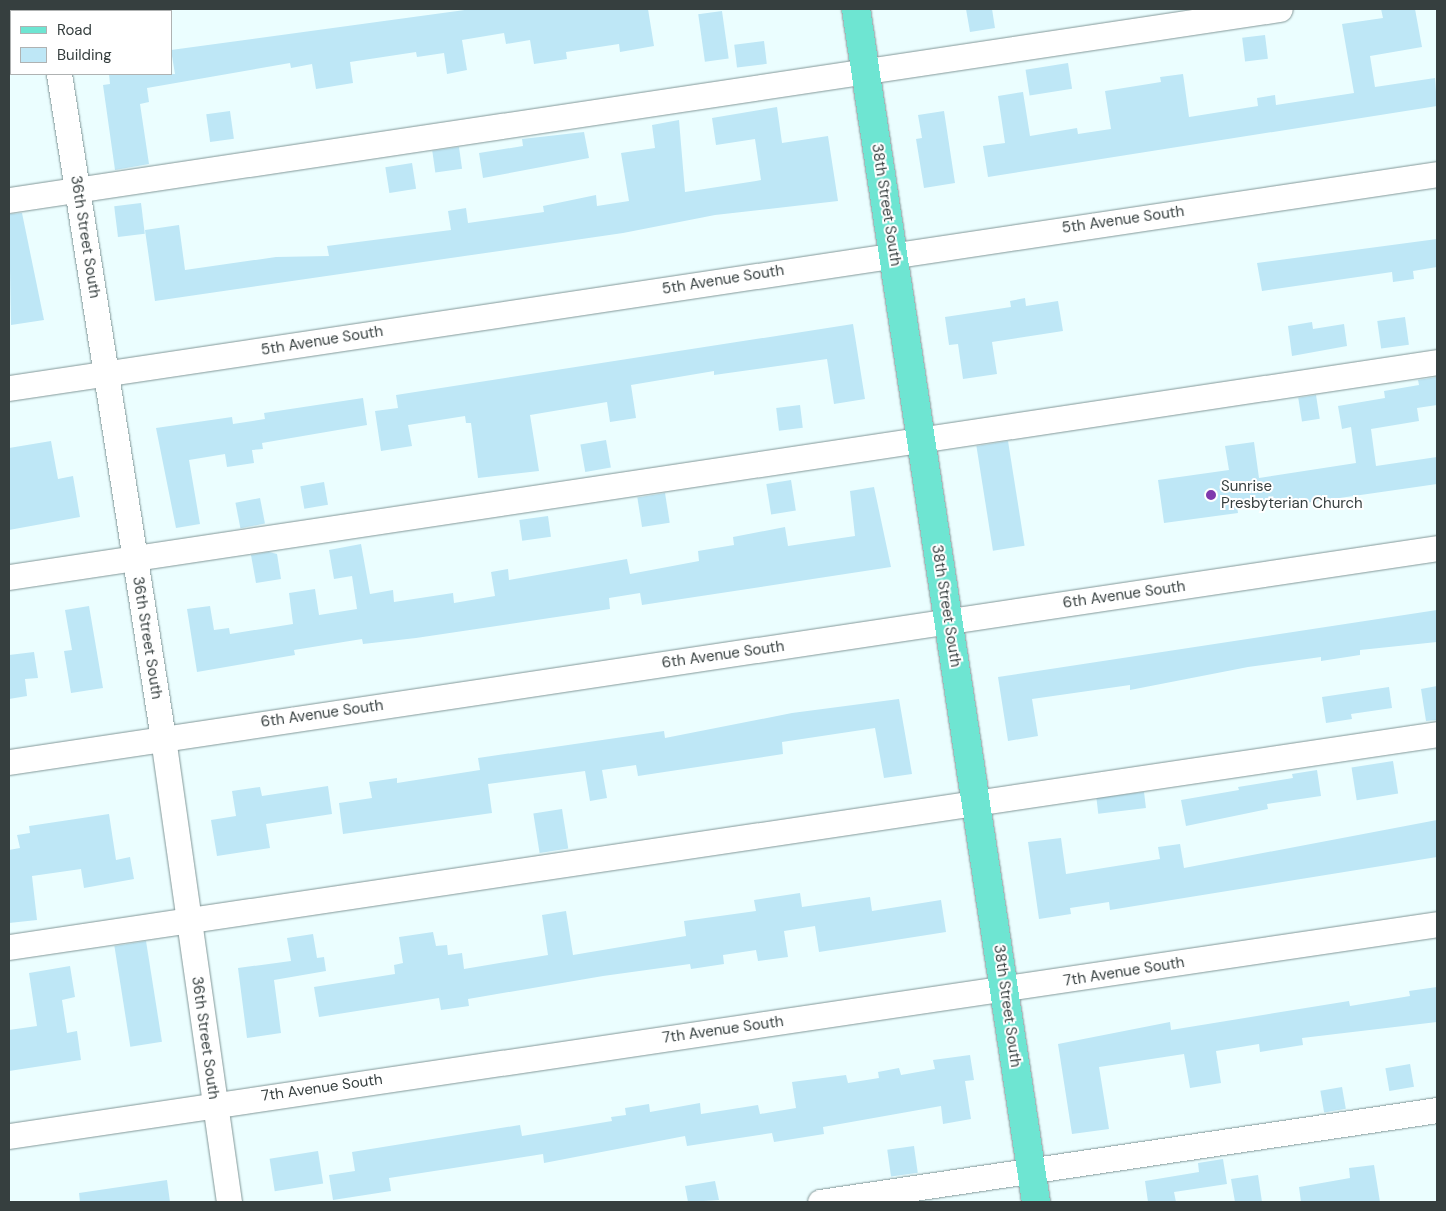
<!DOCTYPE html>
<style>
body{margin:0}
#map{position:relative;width:1446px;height:1211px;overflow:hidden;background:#ebfeff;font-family:"DM Sans",sans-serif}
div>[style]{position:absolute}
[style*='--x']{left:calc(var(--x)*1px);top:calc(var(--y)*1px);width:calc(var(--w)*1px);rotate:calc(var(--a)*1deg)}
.building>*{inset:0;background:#bee7f6;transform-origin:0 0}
.roads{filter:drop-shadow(0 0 1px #829798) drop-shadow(0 0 1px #829798)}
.minor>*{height:25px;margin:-12.5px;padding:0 12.5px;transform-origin:12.5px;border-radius:12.5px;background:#fff}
.major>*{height:28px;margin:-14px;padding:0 14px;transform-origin:14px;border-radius:14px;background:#6ee5d2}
.dots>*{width:14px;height:14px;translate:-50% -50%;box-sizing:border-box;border:2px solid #fff;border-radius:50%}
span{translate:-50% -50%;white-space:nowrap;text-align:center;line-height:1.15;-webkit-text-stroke:4px #fff;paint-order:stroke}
.street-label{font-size:15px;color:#363f3f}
.poi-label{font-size:15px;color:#363f3f}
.left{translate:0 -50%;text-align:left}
.frame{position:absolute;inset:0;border:10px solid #363f3f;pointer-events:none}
.legend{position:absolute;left:10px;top:10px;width:162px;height:65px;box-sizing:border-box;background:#fff;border:1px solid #afb2b2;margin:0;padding:6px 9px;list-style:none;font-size:15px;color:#363f3f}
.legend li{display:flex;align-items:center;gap:10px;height:25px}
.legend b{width:25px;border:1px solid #afb2b2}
</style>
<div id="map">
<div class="building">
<i style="clip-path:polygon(472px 9px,648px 9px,654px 46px,620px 52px,619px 44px,566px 52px,567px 59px,534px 64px,530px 40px,506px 44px,504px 33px,462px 40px,467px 70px,447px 74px,444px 53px,417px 57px,416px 52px,350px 62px,353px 83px,316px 89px,312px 64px,291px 68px,290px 63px,147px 88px,149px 102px,140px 104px,149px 164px,115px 170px,103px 85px,110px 84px,109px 74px,175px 74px,171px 50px)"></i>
<i style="clip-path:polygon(966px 9px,992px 9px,995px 28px,970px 32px)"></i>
<i style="clip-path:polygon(1381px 9px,1415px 9px,1422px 47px,1370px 56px,1375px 87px,1435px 78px,1437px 106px,988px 177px,983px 146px,1005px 143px,998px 96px,1023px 92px,1030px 136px,1077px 128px,1078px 134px,1111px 129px,1105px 91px,1161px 82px,1160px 77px,1183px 74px,1189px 117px,1258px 106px,1257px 98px,1275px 95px,1276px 105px,1354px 93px,1342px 24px,1383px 18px)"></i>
<i style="left:722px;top:11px;width:48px;height:24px;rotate:82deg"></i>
<i style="left:1265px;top:35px;width:24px;height:23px;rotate:83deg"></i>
<i style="left:764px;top:41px;width:23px;height:30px;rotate:83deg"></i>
<i style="left:1068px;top:63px;width:26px;height:43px;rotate:81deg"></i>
<i style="clip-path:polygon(777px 107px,782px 143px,828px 136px,838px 201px,715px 215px,623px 233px,155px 301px,145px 230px,179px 225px,185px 270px,276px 257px,329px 256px,327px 246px,451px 230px,448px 211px,466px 208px,468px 223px,544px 212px,543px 206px,596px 195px,597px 206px,629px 201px,621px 153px,655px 148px,652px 125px,679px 120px,685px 192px,756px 181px,761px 180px,755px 139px,716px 145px,712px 118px)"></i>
<i style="left:230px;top:111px;width:28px;height:24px;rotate:82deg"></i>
<i style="clip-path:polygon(944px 111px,955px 183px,924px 188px,916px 139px,922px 138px,918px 115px)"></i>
<i style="clip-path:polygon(584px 132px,589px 158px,483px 178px,479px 153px,523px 146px,522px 139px)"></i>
<i style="left:459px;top:147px;width:22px;height:27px;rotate:82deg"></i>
<i style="left:412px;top:163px;width:26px;height:27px;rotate:81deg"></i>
<i style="left:141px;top:203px;width:31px;height:27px;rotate:83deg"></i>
<i style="clip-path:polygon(22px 213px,44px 320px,11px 325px,9px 214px)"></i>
<i style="clip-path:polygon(1437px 239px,1437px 267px,1413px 271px,1414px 279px,1393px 282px,1392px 272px,1262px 291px,1257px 263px)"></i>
<i style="clip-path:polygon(1025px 298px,1026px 306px,1058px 301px,1063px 331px,992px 342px,997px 374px,963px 379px,958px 344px,949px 345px,945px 317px,1011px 307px,1010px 301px)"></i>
<i style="left:1405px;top:317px;width:28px;height:28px;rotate:82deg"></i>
<i style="clip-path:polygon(1312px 322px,1313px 329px,1344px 324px,1347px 346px,1292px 356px,1288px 326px)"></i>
<i style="clip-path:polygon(853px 324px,865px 399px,834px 404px,827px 359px,714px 375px,714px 371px,631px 385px,636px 418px,610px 422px,607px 402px,530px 415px,539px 471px,478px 478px,471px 423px,466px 423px,465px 416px,408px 425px,412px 446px,381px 451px,375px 411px,398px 408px,396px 395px)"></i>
<i style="clip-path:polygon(1437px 377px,1437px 405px,1417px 408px,1419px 421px,1371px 429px,1376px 466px,1437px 457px,1437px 484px,1291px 505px,1290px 499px,1237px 506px,1238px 513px,1164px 523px,1158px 480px,1229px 470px,1225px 446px,1254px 442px,1259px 478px,1356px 463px,1351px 427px,1342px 429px,1338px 406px,1385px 398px,1384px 391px,1419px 385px,1418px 380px)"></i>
<i style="left:1316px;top:395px;width:24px;height:18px;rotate:81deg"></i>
<i style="clip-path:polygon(363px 398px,367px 425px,262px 443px,263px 449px,252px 450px,254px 463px,227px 467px,225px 454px,189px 460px,200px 524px,176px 528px,156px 428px,232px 417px,233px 424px,265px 419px,264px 413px)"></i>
<i style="left:800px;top:405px;width:23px;height:24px;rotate:83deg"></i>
<i style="left:606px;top:440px;width:28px;height:26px;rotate:80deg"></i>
<i style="clip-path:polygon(51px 441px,58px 479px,73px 476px,80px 517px,9px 530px,9px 448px)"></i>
<i style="left:1008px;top:441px;width:106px;height:32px;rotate:81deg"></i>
<i style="left:791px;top:480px;width:31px;height:25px;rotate:81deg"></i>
<i style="left:324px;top:482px;width:23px;height:24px;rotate:80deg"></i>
<i style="clip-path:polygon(874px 487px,891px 567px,642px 605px,640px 593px,609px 598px,610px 609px,416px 638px,363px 644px,362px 639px,294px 650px,295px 655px,197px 672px,187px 609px,210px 606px,214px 630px,229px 628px,230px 634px,293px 624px,289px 593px,315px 589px,319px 615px,357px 609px,352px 576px,334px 579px,329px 550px,361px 544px,370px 594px,393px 590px,394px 602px,453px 593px,454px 603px,495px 596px,491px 572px,508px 569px,509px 580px,627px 559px,630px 574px,699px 561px,698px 551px,734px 545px,733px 537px,785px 527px,788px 546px,855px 536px,850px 491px)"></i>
<i style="left:665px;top:493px;width:30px;height:28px;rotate:81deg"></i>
<i style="left:260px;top:498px;width:26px;height:25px;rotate:79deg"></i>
<i style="left:548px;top:516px;width:21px;height:29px;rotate:82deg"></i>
<i style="clip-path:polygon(269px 552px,277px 554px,281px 579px,256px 583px,251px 555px)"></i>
<i style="clip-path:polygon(89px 606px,103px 688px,71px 693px,64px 651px,72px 650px,65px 610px)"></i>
<i style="clip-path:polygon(1437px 610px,1437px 642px,1360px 650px,1360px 655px,1321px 661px,1321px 657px,1248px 667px,1130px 690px,1130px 685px,1032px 699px,1038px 736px,1008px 741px,998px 677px)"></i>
<i style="clip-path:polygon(34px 652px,38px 678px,25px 679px,27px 696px,9px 699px,9px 655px)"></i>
<i style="clip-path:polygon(1437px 686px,1437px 720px,1426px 721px,1421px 689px)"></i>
<i style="clip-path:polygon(1389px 687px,1392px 708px,1351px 714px,1352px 719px,1326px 723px,1322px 697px)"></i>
<i style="clip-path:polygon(899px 699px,912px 774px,884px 778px,875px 728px,782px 742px,783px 754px,638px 776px,636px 765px,602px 770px,607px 798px,590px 801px,585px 771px,488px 784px,492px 813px,343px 834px,339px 803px,372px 798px,369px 782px,397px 778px,397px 783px,480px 770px,478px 758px,664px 731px,665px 738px,792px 713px)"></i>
<i style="left:1393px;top:761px;width:33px;height:42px;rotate:81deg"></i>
<i style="clip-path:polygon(1317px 770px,1321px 796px,1267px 804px,1268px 809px,1186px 826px,1181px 800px,1239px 790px,1238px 787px,1293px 778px,1292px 774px)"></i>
<i style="clip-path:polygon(328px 786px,332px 814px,266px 824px,270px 848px,217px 856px,211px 820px,236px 816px,232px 791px,260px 787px,262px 796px)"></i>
<i style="left:1144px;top:792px;width:16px;height:48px;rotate:83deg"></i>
<i style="left:562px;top:809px;width:40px;height:29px;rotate:81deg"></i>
<i style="clip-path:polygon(109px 814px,116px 860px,130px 857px,134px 879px,84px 888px,81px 869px,32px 876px,37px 920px,9px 923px,9px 850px,20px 848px,17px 835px,30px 833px,29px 826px)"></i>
<i style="clip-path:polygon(1437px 820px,1437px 857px,1110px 910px,1109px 902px,1070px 908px,1071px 914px,1039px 919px,1028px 842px,1061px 838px,1066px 874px,1160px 859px,1158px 847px,1180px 844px,1184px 868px)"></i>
<i style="clip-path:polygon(800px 893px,802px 907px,870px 897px,872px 911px,941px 900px,946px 932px,819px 952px,815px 926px,784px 931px,788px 957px,758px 961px,756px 950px,723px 955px,724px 964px,691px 969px,690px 964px,603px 976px,468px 999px,469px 1006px,441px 1010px,439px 998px,319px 1017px,314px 987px,395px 974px,394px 965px,403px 963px,399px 937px,433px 932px,436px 946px,447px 945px,448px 955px,462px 953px,464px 969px,548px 955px,542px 915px,566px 911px,573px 955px,686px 936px,684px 921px,756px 911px,754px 900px)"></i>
<i style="clip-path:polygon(313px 934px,317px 958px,324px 957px,326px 971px,274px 980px,281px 1033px,247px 1038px,238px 968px,291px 961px,287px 938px)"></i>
<i style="left:146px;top:941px;width:102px;height:32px;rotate:81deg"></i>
<i style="clip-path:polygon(70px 966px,75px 997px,62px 1000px,67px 1033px,77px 1031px,81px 1060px,9px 1071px,9px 1030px,37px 1026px,29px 973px)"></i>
<i style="clip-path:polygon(1437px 987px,1437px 1022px,1302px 1038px,1303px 1045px,1260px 1052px,1259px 1044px,1216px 1051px,1221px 1083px,1190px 1088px,1184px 1054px,1099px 1067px,1109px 1129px,1072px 1134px,1058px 1044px,1170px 1022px,1171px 1030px,1349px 1001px,1350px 1006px,1410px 996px,1409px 991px)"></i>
<i style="clip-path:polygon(970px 1055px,974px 1080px,965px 1081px,971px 1119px,943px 1124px,941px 1106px,823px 1127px,824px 1134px,774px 1142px,772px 1133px,687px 1146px,685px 1136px,544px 1163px,543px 1154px,389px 1178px,391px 1191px,333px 1200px,329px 1175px,355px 1171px,352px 1152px,520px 1125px,522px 1136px,612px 1121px,611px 1117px,626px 1115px,625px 1108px,649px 1104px,650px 1112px,700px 1103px,701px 1114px,758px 1105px,760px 1114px,796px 1108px,792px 1082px,846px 1075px,848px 1083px,879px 1078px,878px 1072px,899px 1068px,901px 1075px,935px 1069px,933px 1060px)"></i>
<i style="left:1410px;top:1064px;width:23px;height:25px;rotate:80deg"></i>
<i style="left:1342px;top:1087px;width:22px;height:22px;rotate:80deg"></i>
<i style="left:914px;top:1146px;width:27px;height:27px;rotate:82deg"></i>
<i style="left:318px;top:1151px;width:33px;height:49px;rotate:81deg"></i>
<i style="clip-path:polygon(1223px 1159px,1227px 1184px,1174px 1192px,1176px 1202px,1148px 1202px,1145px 1181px,1199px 1172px,1198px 1163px)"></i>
<i style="clip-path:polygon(1374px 1165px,1380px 1202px,1301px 1202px,1299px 1187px,1350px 1178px,1349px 1168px)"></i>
<i style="clip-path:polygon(1258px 1175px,1262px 1202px,1235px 1202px,1231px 1179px)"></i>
<i style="clip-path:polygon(167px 1180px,170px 1202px,80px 1202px,79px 1193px)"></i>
<i style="clip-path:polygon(715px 1181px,719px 1200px,688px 1202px,685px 1186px)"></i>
</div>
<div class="roads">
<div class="minor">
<i style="--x:23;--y:11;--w:17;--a:-7"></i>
<i style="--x:59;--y:74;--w:672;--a:81.1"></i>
<i style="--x:163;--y:738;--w:469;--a:81.9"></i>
<i style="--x:9;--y:200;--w:1285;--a:-8.55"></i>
<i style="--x:9;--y:388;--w:1444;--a:-8.52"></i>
<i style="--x:9;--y:577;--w:1444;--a:-8.56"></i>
<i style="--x:9;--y:762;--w:1444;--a:-8.52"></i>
<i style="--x:9;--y:947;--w:1444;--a:-8.48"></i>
<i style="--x:9;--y:1136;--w:1444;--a:-8.44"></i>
<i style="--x:820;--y:1202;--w:624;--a:-8.48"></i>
</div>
<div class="major">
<i style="--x:856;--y:9;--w:1207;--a:81.42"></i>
</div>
</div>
<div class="dots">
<i style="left:1211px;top:495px;background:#7f38ac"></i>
</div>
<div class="street-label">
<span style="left:886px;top:205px;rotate:81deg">38th Street South</span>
<span style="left:1123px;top:220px;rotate:-8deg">5th Avenue South</span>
<span style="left:85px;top:237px;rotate:81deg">36th Street South</span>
<span style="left:723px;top:280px;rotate:-9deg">5th Avenue South</span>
<span style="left:322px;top:341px;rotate:-9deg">5th Avenue South</span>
<span style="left:1124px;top:595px;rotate:-8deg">6th Avenue South</span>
<span style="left:946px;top:606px;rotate:81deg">38th Street South</span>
<span style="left:147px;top:638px;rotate:81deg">36th Street South</span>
<span style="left:723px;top:655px;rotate:-8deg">6th Avenue South</span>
<span style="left:322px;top:714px;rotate:-8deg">6th Avenue South</span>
<span style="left:1124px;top:972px;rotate:-9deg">7th Avenue South</span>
<span style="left:1007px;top:1006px;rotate:82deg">38th Street South</span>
<span style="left:723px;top:1030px;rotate:-8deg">7th Avenue South</span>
<span style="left:205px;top:1038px;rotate:82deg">36th Street South</span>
<span style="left:322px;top:1088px;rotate:-8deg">7th Avenue South</span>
</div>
<div class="poi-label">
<span class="left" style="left:1221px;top:495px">Sunrise<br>Presbyterian Church</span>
</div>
<div class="frame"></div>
<ul class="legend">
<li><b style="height:6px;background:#6ee5d2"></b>Road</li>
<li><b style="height:14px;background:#bee7f6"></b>Building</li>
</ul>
</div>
